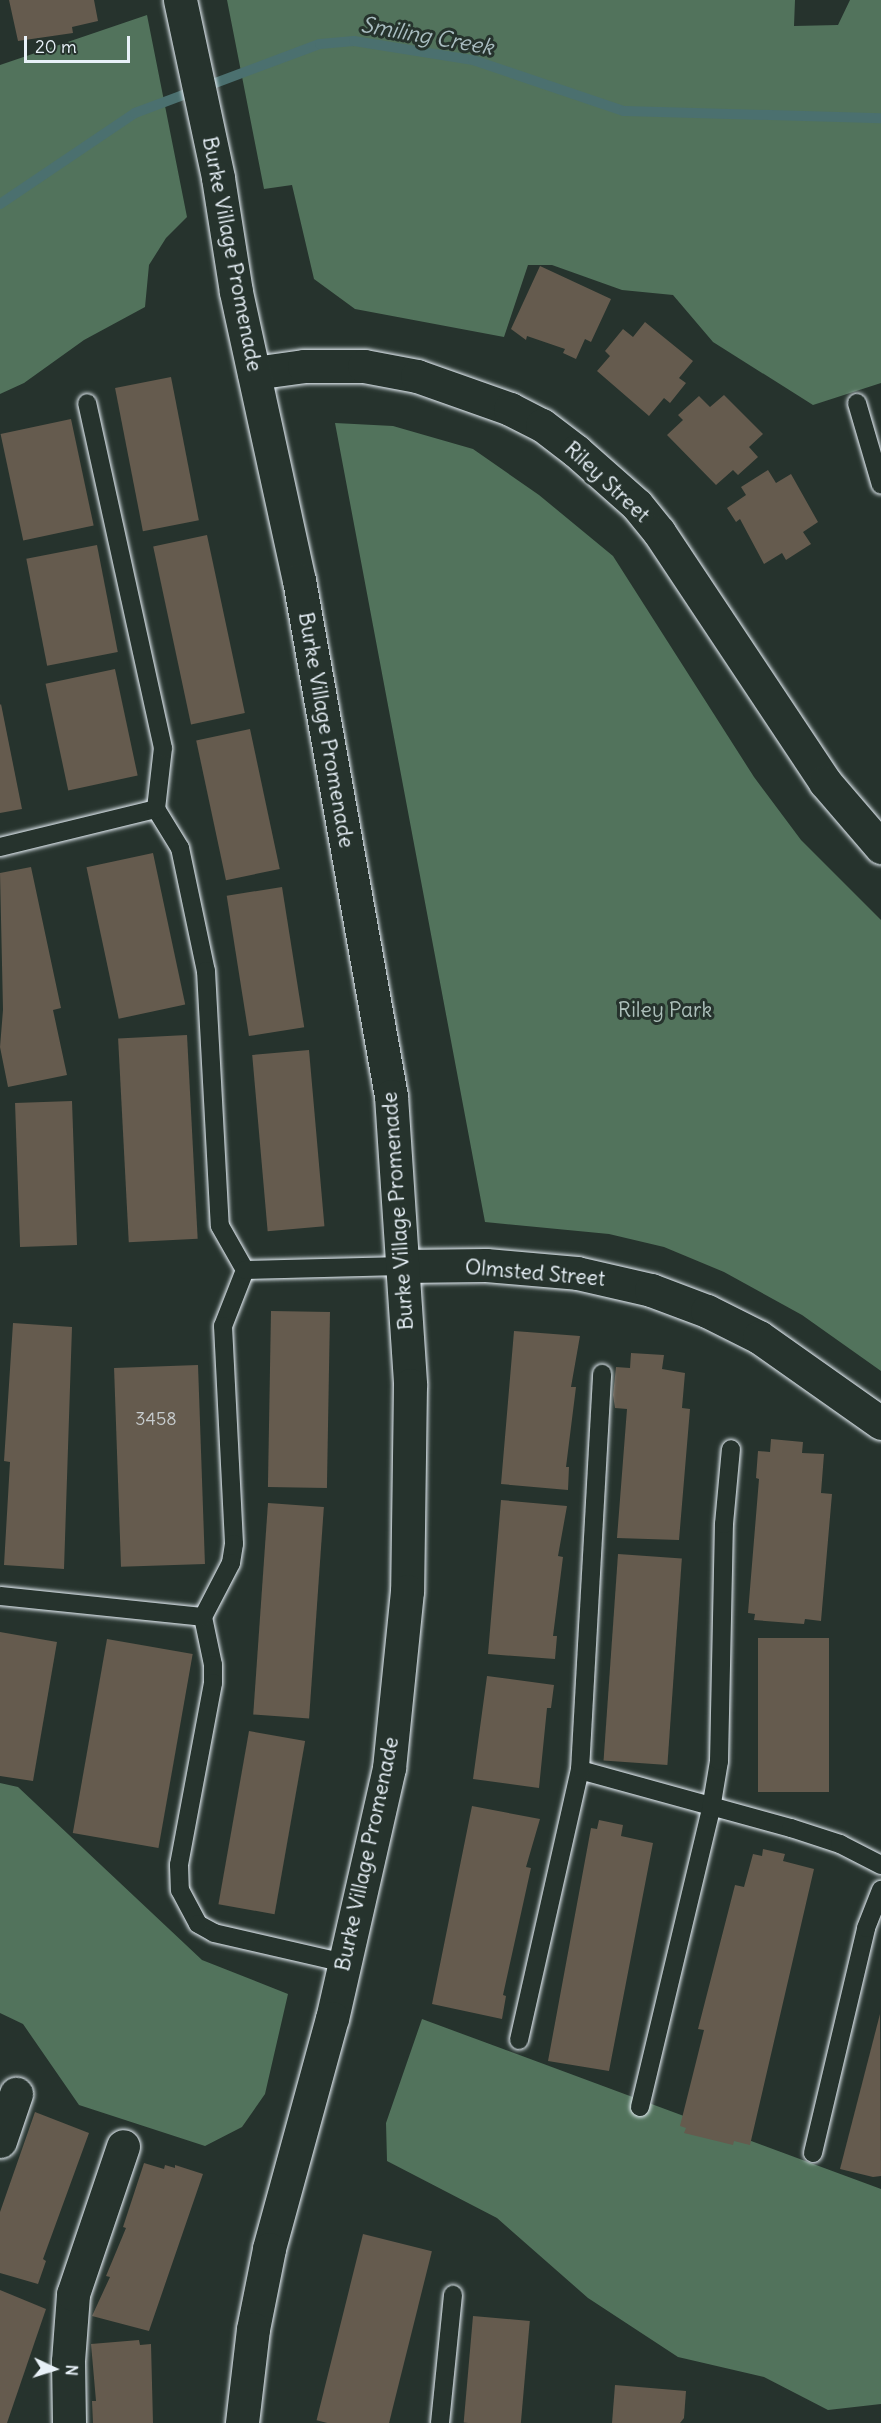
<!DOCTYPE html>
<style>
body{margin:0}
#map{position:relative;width:881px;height:2423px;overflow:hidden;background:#26332d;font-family:Delius,sans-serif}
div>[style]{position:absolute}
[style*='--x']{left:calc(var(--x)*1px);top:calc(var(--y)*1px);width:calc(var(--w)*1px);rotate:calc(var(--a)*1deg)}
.green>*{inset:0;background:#52735c}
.stream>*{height:10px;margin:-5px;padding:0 5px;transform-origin:5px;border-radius:5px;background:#4b706f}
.building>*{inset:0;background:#655b4e;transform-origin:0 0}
.roads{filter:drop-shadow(0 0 2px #e8f1f8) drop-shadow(0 0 2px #e8f1f8)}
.service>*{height:18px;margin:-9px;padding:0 9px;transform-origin:9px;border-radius:9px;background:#26332d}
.minor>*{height:33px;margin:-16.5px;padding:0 16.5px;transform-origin:16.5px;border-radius:16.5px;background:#26332d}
.tertiary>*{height:33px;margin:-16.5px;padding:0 16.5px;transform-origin:16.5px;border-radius:16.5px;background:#26332d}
span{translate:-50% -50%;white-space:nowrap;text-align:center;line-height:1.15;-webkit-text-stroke:6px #26332d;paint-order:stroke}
.number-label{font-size:18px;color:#c7ccce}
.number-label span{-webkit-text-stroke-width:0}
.street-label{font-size:21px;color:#e8f1f8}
.park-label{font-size:21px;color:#acbfba}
.water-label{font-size:22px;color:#a9bdc1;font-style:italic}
.north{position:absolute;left:24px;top:2339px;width:60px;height:60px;-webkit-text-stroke:4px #26332d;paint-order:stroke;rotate:94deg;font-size:16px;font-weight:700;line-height:24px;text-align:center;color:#e8f1f8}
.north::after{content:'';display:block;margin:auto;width:21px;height:27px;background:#e8f1f8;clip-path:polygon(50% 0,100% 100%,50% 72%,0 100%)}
.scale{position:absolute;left:24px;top:36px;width:106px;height:27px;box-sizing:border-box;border:3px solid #e8f1f8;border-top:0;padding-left:8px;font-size:18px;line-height:21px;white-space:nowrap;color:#e8f1f8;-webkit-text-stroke:4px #26332d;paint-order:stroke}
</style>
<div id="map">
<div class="green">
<i style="clip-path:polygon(227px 0,795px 0,794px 26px,838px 25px,850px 0,881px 0,881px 383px,813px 405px,713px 342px,673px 295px,622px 290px,552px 265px,528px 265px,504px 337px,355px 309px,314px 279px,292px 185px,264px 189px)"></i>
<i style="clip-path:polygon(147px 15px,187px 217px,166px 238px,149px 265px,145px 307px,84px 340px,24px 383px,0 394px,0 65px)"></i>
<i style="clip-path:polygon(335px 423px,393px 426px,473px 449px,539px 495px,613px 556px,754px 777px,801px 840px,881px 920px,881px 1371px,802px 1315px,724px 1272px,664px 1247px,609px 1234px,485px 1222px)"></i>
<i style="clip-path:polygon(0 1783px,18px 1787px,202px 1960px,288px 1994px,265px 2094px,242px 2127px,205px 2146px,79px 2105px,23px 2024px,0 2013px)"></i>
<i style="clip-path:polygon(422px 2019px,881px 2189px,881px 2404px,828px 2410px,764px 2377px,678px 2357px,588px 2298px,497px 2218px,387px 2161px,386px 2123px)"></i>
</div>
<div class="stream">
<i style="--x:0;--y:204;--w:163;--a:-34"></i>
<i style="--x:135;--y:113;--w:197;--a:-20.5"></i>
<i style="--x:320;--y:44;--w:34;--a:-5"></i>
<i style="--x:354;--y:41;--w:121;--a:9.1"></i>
<i style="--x:473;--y:60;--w:159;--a:18.7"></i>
<i style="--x:624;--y:111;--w:257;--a:1.6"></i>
</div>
<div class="building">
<i style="clip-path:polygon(9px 0,94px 0,98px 21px,72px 27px,73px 33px,18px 41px)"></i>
<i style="clip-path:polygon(540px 266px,611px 299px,591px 342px,585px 339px,576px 359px,563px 353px,565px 349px,527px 336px,526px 340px,511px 329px)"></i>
<i style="clip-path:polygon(645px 322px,693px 361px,679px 378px,686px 383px,670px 403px,664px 398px,649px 416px,597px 371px,610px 356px,605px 351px,623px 329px,633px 337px)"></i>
<i style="left:171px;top:377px;width:146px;height:57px;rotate:79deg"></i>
<i style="clip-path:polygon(724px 395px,763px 434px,749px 447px,758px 457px,738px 475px,733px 470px,716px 485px,667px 435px,683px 420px,678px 415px,699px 396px,710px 407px)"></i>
<i style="left:71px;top:419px;width:109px;height:72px;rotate:78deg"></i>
<i style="clip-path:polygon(768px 470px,776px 483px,791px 474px,818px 522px,803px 532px,811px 544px,786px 560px,782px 553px,764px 564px,740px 519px,736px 522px,727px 508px,746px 495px,741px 487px)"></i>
<i style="left:207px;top:535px;width:182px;height:55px;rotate:78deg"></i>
<i style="left:97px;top:545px;width:109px;height:72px;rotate:79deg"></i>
<i style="left:115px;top:669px;width:109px;height:71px;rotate:78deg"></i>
<i style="clip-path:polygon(1px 704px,22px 809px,0 813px,0 705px)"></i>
<i style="left:250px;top:729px;width:143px;height:55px;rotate:78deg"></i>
<i style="left:153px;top:853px;width:155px;height:68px;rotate:78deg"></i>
<i style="clip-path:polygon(31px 867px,61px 1008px,53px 1010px,67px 1075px,8px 1087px,0 1047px,3px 1010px,0 873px)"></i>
<i style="left:282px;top:887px;width:142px;height:56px;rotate:81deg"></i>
<i style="left:187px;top:1035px;width:204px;height:69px;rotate:87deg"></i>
<i style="left:309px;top:1050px;width:177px;height:57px;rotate:85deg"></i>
<i style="left:72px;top:1101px;width:144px;height:57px;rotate:88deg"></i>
<i style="left:271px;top:1311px;width:59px;height:176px;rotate:1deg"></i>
<i style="clip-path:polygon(13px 1323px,72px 1327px,64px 1569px,4px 1565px,10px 1462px,4px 1461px)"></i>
<i style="clip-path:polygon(514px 1331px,580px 1336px,571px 1387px,576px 1387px,566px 1467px,569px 1467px,568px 1490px,501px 1484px)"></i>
<i style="clip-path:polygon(631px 1353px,664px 1355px,662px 1369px,685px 1373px,682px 1408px,690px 1409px,679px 1540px,617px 1538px,627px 1409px,615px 1408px,613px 1395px,616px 1367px,630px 1368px)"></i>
<i style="left:198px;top:1365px;width:199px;height:84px;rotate:88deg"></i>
<i style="clip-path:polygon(771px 1439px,803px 1442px,802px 1453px,824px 1454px,821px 1493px,832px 1494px,821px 1621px,805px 1619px,804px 1624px,754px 1620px,755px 1614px,748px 1613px,759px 1479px,756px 1478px,758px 1451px,770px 1452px)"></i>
<i style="clip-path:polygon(501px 1500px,567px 1506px,558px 1556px,563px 1557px,553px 1636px,557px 1636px,555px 1659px,488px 1654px)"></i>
<i style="left:268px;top:1503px;width:56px;height:212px;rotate:4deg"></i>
<i style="left:618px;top:1554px;width:64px;height:207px;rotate:4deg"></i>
<i style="clip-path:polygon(0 1632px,57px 1642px,33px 1781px,0 1776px)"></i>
<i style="left:758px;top:1638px;width:71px;height:154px"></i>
<i style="left:107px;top:1639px;width:87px;height:197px;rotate:10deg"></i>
<i style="clip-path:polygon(487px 1676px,554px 1685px,551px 1708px,547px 1708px,539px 1788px,473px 1779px)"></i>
<i style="left:249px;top:1731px;width:57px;height:176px;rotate:10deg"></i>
<i style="clip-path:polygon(472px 1806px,540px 1819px,526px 1867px,531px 1868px,503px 1995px,506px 1996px,502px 2019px,432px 2004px)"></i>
<i style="clip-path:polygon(599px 1820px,623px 1825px,621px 1836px,653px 1843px,609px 2071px,548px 2061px,591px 1828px,597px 1829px)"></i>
<i style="clip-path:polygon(763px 1849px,785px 1854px,783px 1861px,814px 1869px,750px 2145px,734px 2141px,733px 2145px,684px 2133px,686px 2128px,680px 2126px,704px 2030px,698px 2029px,735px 1885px,744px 1887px,753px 1854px,762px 1856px)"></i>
<i style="clip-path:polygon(880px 2014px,881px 2176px,873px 2177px,840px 2169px)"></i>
<i style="clip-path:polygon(35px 2112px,89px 2133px,43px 2259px,46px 2261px,38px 2284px,0 2273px,0 2212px)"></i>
<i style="clip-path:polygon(144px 2163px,164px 2169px,165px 2165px,175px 2168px,175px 2165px,203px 2174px,149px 2331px,92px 2316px,110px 2277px,106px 2276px,126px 2228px,123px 2227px)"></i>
<i style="left:363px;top:2234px;width:71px;height:192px;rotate:14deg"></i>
<i style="clip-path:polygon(0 2290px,46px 2309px,7px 2423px,0 2423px)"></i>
<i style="left:473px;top:2316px;width:57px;height:107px;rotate:5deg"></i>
<i style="clip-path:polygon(139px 2340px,140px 2345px,151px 2344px,153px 2423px,93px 2423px,92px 2401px,96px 2401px,91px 2344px)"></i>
<i style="clip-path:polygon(615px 2385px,686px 2391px,684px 2418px,680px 2423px,612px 2423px)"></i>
</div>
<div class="roads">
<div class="service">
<i style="--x:857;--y:403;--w:85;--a:73.7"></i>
<i style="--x:156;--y:809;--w:46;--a:58.4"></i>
<i style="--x:180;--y:848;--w:126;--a:78.1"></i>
<i style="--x:206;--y:971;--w:255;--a:86.9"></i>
<i style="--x:220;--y:1226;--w:51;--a:60.4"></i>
<i style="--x:245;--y:1270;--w:60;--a:111.4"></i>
<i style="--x:223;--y:1326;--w:218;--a:87.1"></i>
<i style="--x:234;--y:1544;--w:19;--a:99"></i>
<i style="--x:231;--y:1563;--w:61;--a:117.4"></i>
<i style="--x:203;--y:1617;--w:49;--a:78.2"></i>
<i style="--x:213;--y:1665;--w:18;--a:90"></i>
<i style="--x:213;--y:1683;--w:185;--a:100.6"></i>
<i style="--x:179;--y:1865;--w:25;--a:88"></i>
<i style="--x:180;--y:1890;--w:38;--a:62"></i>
<i style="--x:198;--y:1924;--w:18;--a:29"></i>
<i style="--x:214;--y:1933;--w:134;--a:12.9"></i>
<i style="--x:0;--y:847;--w:161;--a:-13.7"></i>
<i style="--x:156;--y:809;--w:61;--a:-83.5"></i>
<i style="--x:163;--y:748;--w:353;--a:-102.4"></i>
<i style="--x:245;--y:1270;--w:157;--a:-1.5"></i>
<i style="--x:0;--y:1596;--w:204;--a:5.9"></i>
<i style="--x:580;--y:1770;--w:219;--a:15.4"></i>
<i style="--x:791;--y:1828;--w:52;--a:18.1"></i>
<i style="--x:840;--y:1844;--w:46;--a:27.1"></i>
<i style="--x:519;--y:2040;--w:277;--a:-77.3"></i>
<i style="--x:580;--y:1770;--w:397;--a:-86.8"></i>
<i style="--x:640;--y:2107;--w:306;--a:-76.6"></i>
<i style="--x:711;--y:1809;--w:49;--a:-80.5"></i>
<i style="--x:719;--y:1761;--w:237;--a:-88.8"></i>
<i style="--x:724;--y:1524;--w:75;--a:-84.7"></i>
<i style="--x:813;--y:2153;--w:231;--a:-76.7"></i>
<i style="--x:866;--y:1928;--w:41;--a:-68.5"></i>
<i style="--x:440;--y:2423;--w:129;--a:-84.2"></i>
</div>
<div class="minor">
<i style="--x:254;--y:373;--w:50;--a:-8"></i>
<i style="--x:304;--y:366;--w:60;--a:0"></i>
<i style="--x:364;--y:366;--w:54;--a:10.7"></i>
<i style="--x:417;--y:376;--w:99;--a:19.5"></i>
<i style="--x:510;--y:409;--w:36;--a:27"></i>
<i style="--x:542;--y:425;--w:43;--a:37.4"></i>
<i style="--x:576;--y:451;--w:81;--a:41.5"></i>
<i style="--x:637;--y:505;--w:35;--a:51"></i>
<i style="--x:659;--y:532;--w:300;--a:56.4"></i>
<i style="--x:825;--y:782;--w:86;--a:49.3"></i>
<i style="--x:402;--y:1266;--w:84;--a:-0.7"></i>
<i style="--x:486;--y:1265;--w:91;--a:5"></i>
<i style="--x:577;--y:1273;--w:76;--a:12.9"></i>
<i style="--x:651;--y:1290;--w:60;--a:20.6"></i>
<i style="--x:707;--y:1311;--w:58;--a:26.6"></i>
<i style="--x:759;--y:1337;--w:149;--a:35.2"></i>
<i style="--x:0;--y:2141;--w:50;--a:-71.2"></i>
<i style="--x:69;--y:2423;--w:62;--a:-90.9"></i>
<i style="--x:68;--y:2361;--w:67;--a:-85.7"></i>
<i style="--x:73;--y:2294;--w:156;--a:-71.3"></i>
</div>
<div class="tertiary">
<i style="--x:180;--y:0;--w:182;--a:77.9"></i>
<i style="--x:218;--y:178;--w:115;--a:81"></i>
<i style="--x:236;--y:292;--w:295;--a:77.7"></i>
<i style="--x:299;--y:580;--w:524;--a:79.89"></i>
<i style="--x:391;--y:1096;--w:290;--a:86.2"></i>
<i style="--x:410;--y:1385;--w:206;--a:90.8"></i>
<i style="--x:407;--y:1591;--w:178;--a:95.8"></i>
<i style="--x:389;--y:1768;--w:256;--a:102.8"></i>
<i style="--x:332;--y:2018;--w:239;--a:105.3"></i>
<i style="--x:269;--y:2249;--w:82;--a:101.3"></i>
<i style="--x:253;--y:2329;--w:95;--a:96.7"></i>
</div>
</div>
<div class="number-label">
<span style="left:156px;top:1419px">3458</span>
</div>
<div class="street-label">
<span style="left:232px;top:254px;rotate:79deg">Burke Village Promenade</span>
<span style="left:607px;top:482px;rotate:43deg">Riley Street</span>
<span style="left:326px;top:730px;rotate:80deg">Burke Village Promenade</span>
<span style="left:398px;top:1211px;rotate:-94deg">Burke Village Promenade</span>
<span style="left:535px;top:1273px;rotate:5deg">Olmsted Street</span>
<span style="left:367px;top:1854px;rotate:-78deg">Burke Village Promenade</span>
</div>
<div class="park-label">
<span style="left:665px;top:1010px">Riley Park</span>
</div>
<div class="water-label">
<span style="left:427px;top:36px;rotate:10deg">Smiling Creek</span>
</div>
<div class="north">N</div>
<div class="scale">20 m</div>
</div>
